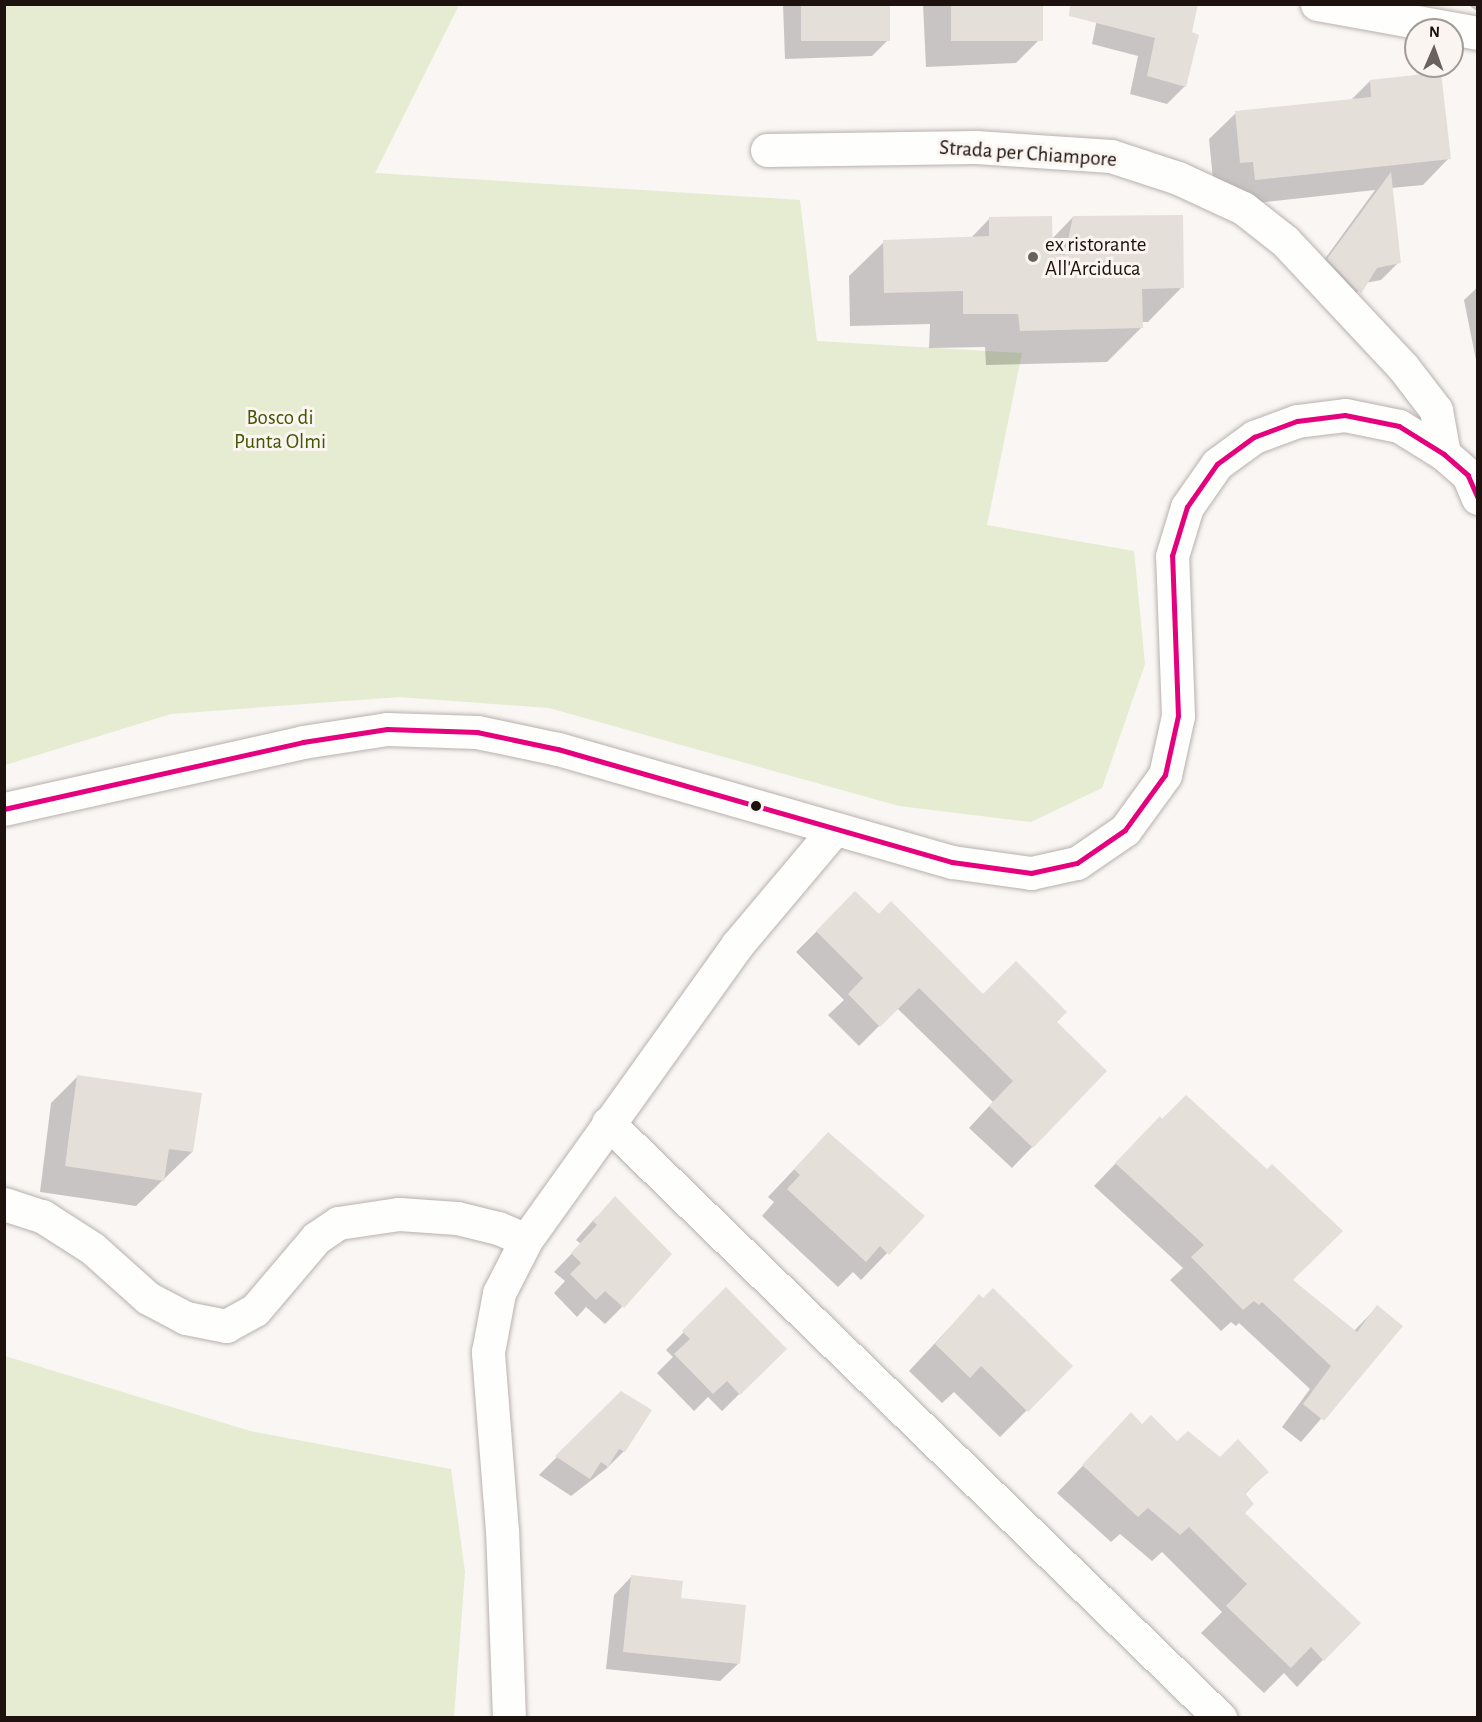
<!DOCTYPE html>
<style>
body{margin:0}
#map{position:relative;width:1482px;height:1722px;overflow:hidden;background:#f9f6f4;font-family:"Alegreya Sans",sans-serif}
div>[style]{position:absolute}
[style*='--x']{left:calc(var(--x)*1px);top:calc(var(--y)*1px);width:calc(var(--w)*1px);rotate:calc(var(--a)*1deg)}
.green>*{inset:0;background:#e5ecd1}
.shadow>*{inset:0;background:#0003}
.building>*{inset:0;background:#e5dfda;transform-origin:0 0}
.roads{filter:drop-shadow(0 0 2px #b8b1ad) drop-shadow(0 0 2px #b8b1ad)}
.minor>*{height:33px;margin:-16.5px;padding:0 16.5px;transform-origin:16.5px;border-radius:16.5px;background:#fefefd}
.bus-1>*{height:4.5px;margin:-2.25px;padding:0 2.25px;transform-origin:2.25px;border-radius:2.25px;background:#e5007d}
.dots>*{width:16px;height:16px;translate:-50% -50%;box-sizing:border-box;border:3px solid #fbf5f2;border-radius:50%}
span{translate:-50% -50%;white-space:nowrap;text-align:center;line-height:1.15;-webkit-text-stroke:6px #fbf5f2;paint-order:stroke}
.street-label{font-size:21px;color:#1d120d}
.poi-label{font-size:21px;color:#1d120d}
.left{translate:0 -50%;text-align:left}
.park-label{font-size:21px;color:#455600}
.frame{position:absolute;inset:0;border:6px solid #1d120d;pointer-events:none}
.north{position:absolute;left:1404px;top:18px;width:60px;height:60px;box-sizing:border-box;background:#fbf5f2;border:2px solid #a29a96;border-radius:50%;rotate:2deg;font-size:16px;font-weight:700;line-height:24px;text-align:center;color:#1d120d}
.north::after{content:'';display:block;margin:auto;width:21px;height:27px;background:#6a625e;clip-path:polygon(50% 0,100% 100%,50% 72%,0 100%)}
</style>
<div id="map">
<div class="green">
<i style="clip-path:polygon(5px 4px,459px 5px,375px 173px,800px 200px,817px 341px,1022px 353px,987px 525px,1134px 551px,1145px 664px,1102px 788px,1031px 822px,899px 806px,549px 708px,399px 697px,171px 714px,5px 765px)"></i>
<i style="clip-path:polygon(5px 1356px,250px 1431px,451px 1469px,465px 1572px,454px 1717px,5px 1717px)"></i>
</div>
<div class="shadow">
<i style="clip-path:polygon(783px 4px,888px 4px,890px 38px,872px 56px,785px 59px)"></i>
<i style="clip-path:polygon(923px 4px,1042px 4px,1043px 36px,1016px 63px,926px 67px)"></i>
<i style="clip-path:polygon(1100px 4px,1190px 33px,1185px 86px,1167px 104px,1130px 94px,1138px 56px,1092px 44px)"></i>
<i style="clip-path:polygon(1467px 4px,1478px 4px,1478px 12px)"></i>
<i style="clip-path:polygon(1370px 81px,1449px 158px,1423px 185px,1391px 188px,1399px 262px,1381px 280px,1365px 283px,1342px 310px,1311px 278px,1375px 190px,1229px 206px,1214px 189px,1209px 139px,1236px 113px,1351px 100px)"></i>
<i style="clip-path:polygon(1073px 217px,1182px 287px,1148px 322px,1141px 322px,1141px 328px,1107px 362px,986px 365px,985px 347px,929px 348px,930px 324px,850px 326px,849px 276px,884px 242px,970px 239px,990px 218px,1051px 240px)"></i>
<i style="clip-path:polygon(1478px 287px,1478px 370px,1464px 300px)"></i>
<i style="clip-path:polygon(855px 893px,878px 916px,983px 996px,1055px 1022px,1105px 1071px,1012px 1168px,969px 1128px,993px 1102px,897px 1008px,859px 1046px,828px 1015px,844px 1000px,796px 952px)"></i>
<i style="clip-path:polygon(78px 1076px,192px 1152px,136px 1206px,40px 1192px,51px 1103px)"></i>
<i style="clip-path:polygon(1138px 1140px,1291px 1281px,1354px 1331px,1377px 1307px,1401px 1326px,1301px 1442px,1282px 1427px,1310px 1389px,1239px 1323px,1236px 1326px,1231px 1322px,1221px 1331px,1170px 1280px,1183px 1268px,1094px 1186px)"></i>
<i style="clip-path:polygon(802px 1161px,923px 1216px,861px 1280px,853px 1272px,838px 1287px,762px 1216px,774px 1202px,768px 1197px)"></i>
<i style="clip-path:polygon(597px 1216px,622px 1307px,605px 1324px,586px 1307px,577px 1317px,554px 1293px,565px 1281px,554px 1272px,581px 1244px,576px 1240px)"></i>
<i style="clip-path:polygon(726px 1290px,785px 1349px,722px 1411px,708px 1397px,694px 1411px,657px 1373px,673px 1357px,666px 1350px)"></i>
<i style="clip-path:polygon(979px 1296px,1071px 1366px,1000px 1437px,954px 1392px,942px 1403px,909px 1371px)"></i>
<i style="clip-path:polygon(621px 1393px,624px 1451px,606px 1469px,571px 1496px,539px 1475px)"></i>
<i style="clip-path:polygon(1131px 1415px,1142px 1426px,1177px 1443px,1267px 1472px,1245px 1494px,1243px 1513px,1358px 1623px,1297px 1687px,1284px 1673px,1264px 1693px,1201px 1633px,1222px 1612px,1162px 1552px,1152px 1561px,1120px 1534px,1111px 1542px,1057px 1493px)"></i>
<i style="clip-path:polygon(631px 1577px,679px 1599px,738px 1664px,720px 1681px,606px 1669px,614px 1595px)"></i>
</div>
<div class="building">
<i style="left:801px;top:4px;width:89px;height:37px"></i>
<i style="left:951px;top:4px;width:92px;height:37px"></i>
<i style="clip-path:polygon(1070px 4px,1198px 4px,1192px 32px,1199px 35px,1186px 87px,1147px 76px,1155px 38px,1069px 16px)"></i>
<i style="clip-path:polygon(1441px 72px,1451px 159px,1255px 180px,1253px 162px,1240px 163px,1235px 111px,1371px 97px,1370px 80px)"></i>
<i style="clip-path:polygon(1391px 172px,1401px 263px,1377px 268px,1361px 294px,1327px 259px)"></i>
<i style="clip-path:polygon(1183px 215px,1184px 288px,1142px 289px,1143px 328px,1020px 331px,1018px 314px,963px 314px,963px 291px,884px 293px,883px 240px,989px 236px,989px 217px,1052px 216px,1053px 254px,1065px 255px,1073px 216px)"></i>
<i style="clip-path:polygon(855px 891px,879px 914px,891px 901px,983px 994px,1016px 961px,1067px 1012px,1057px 1022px,1107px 1071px,1033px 1148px,989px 1106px,1013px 1081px,919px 988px,880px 1027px,848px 994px,863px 978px,816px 931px)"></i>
<i style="clip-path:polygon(77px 1075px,202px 1093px,193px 1152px,169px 1149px,164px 1181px,65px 1166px)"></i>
<i style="clip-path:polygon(1186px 1095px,1267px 1169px,1272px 1164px,1343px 1231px,1293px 1280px,1357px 1332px,1377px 1305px,1403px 1326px,1324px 1421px,1303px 1404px,1331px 1366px,1262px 1302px,1259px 1305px,1254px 1301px,1243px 1310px,1191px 1257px,1204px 1245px,1115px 1163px,1160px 1116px,1162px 1119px)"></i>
<i style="clip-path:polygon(828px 1132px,925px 1216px,889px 1255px,880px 1246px,866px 1262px,787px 1189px,800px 1175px,794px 1169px)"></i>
<i style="clip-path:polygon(615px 1196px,672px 1254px,624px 1308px,605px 1291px,596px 1300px,570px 1274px,581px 1263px,571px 1253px,597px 1225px,593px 1221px)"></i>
<i style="clip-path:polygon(726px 1287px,787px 1349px,740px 1395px,727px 1381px,713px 1394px,674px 1354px,690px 1339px,682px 1331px)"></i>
<i style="clip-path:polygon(993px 1288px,1073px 1366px,1028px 1412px,981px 1366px,970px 1378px,935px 1344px,979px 1294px,983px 1298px)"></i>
<i style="clip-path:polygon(621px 1391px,652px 1410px,625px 1452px,619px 1449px,608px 1467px,601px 1462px,590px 1479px,555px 1456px)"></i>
<i style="clip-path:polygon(1131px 1412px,1142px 1424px,1151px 1415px,1177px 1441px,1188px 1431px,1220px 1457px,1238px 1439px,1269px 1472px,1245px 1493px,1254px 1504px,1245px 1513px,1361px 1623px,1324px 1661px,1311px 1647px,1291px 1668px,1226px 1606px,1247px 1584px,1189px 1527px,1180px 1535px,1148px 1508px,1138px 1517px,1082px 1465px)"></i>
<i style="clip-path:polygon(631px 1575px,683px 1581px,681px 1598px,746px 1605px,740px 1664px,623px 1652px)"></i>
</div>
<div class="roads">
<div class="minor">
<i style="--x:1317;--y:4;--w:164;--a:10.2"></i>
<i style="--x:767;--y:150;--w:209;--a:-0.8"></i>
<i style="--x:976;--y:147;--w:135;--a:3.8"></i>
<i style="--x:1111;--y:156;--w:71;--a:18.2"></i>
<i style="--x:1178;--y:178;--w:72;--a:24.8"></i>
<i style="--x:1243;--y:208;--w:53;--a:38.2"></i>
<i style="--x:1285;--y:241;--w:173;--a:46.9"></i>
<i style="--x:1403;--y:367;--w:54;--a:52.5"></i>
<i style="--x:1436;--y:410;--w:45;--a:79.7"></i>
<i style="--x:4;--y:809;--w:306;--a:-12.6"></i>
<i style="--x:303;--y:742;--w:85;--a:-8.8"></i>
<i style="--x:387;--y:729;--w:90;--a:1.9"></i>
<i style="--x:477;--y:732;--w:83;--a:11.9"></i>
<i style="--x:558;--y:749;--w:410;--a:16"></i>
<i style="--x:952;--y:862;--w:80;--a:7.9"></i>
<i style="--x:1031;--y:873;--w:47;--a:-12.3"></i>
<i style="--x:1077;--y:863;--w:58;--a:-34.5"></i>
<i style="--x:1125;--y:830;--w:68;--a:-54"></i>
<i style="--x:1165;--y:775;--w:60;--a:-77.6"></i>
<i style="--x:1178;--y:716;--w:160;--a:-92.1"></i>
<i style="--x:1172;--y:556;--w:51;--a:-73"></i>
<i style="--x:1187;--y:507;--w:52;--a:-55.1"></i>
<i style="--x:1217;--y:464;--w:46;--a:-36.1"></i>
<i style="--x:1254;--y:437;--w:46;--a:-20.4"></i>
<i style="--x:1297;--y:421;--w:48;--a:-7.1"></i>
<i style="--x:1345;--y:415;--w:55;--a:11.5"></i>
<i style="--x:1399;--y:426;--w:53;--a:31.9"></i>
<i style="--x:1444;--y:454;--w:32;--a:41"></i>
<i style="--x:1468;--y:475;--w:25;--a:67"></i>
<i style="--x:608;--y:1123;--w:854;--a:44.19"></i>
<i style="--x:4;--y:1204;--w:40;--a:18"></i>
<i style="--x:42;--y:1216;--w:59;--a:32.6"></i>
<i style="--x:92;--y:1248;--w:75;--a:41.8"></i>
<i style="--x:148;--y:1298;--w:43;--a:27.8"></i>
<i style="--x:186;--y:1318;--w:41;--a:11.3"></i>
<i style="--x:226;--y:1326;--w:33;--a:-29"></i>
<i style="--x:255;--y:1310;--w:94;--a:-49.7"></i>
<i style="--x:316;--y:1238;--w:27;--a:-34"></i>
<i style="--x:338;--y:1223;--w:62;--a:-8.4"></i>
<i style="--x:399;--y:1214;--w:58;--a:3.9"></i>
<i style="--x:457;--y:1218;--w:42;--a:13.7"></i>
<i style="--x:498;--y:1228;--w:30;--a:23"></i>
<i style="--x:509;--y:1718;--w:187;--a:-92.1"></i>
<i style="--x:502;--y:1531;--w:180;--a:-94.5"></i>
<i style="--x:488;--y:1352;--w:60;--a:-79.4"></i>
<i style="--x:499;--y:1293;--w:59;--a:-63"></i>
<i style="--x:526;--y:1240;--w:363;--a:-54.4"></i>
<i style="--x:737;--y:945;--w:150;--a:-49.9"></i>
</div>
</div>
<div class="bus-1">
<i style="--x:4;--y:809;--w:306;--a:-12.6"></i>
<i style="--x:303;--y:742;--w:85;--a:-8.8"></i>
<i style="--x:387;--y:729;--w:90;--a:1.9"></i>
<i style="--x:477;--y:732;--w:83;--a:11.9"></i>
<i style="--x:558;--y:749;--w:410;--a:16"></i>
<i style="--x:952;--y:862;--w:80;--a:7.9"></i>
<i style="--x:1031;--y:873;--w:47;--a:-12.3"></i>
<i style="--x:1077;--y:863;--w:58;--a:-34.5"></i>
<i style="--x:1125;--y:830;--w:68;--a:-54"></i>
<i style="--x:1165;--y:775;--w:60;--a:-77.6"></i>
<i style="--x:1178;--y:716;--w:160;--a:-92.1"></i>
<i style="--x:1172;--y:556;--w:51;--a:-73"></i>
<i style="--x:1187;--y:507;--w:52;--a:-55.1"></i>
<i style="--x:1217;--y:464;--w:46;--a:-36.1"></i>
<i style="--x:1254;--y:437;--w:46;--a:-20.4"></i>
<i style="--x:1297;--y:421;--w:48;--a:-7.1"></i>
<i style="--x:1345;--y:415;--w:55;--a:11.5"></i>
<i style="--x:1399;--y:426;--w:53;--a:31.9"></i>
<i style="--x:1444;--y:454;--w:32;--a:41"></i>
<i style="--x:1468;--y:475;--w:24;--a:66"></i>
</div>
<div class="dots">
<i style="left:1033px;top:257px;background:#6a625e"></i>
<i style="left:756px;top:806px;background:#1d120d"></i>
</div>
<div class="street-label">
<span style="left:1028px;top:154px;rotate:4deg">Strada per Chiampore</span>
</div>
<div class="poi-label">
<span class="left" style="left:1045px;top:257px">ex ristorante<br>All'Arciduca</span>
</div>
<div class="park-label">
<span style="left:280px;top:430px">Bosco di<br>Punta Olmi</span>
</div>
<div class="frame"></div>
<div class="north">N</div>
</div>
